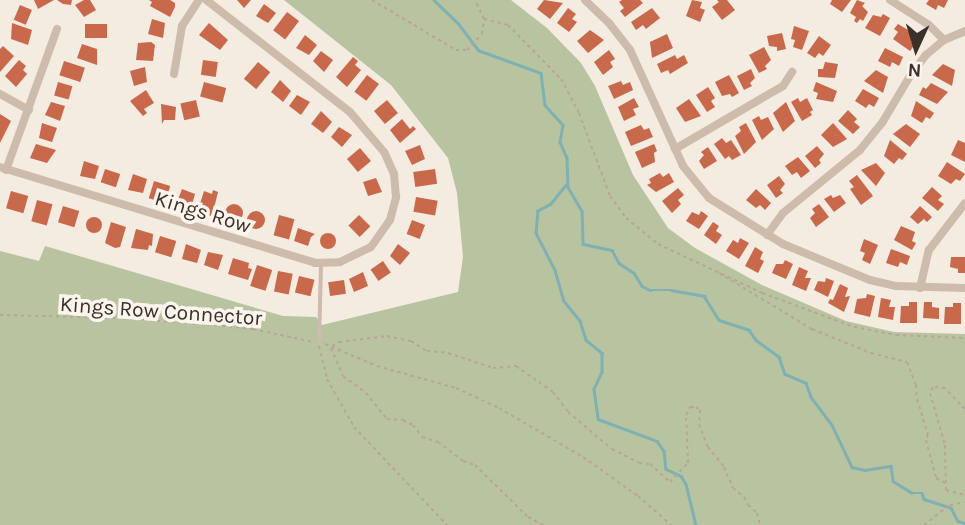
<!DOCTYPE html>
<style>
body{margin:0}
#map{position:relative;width:965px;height:525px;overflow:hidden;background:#f4ebe1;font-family:Karla,sans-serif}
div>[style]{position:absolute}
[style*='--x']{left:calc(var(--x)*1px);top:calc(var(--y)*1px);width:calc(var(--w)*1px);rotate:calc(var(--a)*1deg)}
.green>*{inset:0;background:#b8c4a0}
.stream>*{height:2.5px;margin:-1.25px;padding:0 1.25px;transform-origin:1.25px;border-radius:1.25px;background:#7fb0b2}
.building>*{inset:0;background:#c8694b;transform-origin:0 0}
.round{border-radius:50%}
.path>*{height:2px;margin-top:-1px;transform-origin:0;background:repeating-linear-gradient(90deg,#b9a596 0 3.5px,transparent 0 7px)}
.service>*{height:3.5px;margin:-1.75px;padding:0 1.75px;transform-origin:1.75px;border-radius:1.75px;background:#cdbbac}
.minor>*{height:8px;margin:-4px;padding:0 4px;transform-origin:4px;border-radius:4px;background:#cdbbac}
span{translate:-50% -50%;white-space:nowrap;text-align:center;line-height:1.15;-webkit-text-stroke:7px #fbf5ee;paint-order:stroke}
.street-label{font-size:21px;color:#3b302b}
.north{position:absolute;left:881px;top:14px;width:70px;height:70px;-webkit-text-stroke:5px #fbf5ee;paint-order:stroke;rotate:184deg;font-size:19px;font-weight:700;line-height:28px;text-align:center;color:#3b302b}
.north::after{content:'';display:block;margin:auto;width:24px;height:32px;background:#3b302b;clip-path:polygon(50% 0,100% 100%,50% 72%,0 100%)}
</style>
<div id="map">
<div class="green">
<i style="clip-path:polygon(284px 0,511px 0,547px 28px,581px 63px,595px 86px,633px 175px,668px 228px,695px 248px,762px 285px,846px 321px,894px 332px,965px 334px,965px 525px,0 525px,0 251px,39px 261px,45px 246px,283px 316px,316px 317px,322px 325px,458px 292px,463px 257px,457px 193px,448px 158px,391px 85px)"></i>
</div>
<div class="stream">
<i style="--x:434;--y:0;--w:33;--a:44"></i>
<i style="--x:458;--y:23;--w:34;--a:53"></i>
<i style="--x:478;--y:50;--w:67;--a:20.1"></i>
<i style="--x:541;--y:73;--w:32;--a:83"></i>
<i style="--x:545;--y:105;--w:27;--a:48"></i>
<i style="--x:563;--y:125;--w:17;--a:100"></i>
<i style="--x:560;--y:142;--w:17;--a:66"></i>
<i style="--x:567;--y:158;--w:29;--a:88"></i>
<i style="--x:568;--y:187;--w:28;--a:60"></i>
<i style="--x:582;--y:211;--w:33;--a:88"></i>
<i style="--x:583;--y:244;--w:30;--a:12"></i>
<i style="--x:612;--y:250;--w:15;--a:62"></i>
<i style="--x:619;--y:263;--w:18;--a:34"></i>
<i style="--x:634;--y:273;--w:15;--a:58"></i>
<i style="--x:642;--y:286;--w:9;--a:27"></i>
<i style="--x:650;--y:290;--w:21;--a:0"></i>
<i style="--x:671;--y:290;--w:34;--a:10"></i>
<i style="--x:704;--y:296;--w:28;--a:58"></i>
<i style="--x:719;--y:320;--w:32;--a:18"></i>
<i style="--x:749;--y:330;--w:12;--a:55"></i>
<i style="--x:756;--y:340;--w:29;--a:36"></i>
<i style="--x:779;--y:357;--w:18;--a:71"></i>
<i style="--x:785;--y:374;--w:23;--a:23"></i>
<i style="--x:806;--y:383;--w:15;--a:70"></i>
<i style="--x:811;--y:397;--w:35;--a:53"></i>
<i style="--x:832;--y:425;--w:47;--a:64.5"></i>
<i style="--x:852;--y:467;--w:13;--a:13"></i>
<i style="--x:865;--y:470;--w:26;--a:-9"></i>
<i style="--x:891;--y:466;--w:15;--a:82"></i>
<i style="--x:893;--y:481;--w:22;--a:32"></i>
<i style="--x:912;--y:493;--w:10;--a:0"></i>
<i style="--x:922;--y:493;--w:6;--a:72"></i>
<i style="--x:924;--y:499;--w:28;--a:18"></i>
<i style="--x:951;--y:508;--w:15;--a:62"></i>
<i style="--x:958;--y:521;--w:7;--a:16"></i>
<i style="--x:567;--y:184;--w:26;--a:129"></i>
<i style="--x:551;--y:204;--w:15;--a:152"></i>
<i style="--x:538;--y:211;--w:22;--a:95"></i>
<i style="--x:536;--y:233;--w:42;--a:62.8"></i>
<i style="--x:555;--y:270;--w:32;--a:74"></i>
<i style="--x:564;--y:301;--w:26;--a:51"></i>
<i style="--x:580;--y:321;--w:20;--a:72"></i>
<i style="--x:586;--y:340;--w:21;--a:39"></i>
<i style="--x:602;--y:353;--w:19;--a:90"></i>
<i style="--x:602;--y:372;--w:19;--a:115"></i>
<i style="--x:594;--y:389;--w:30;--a:82"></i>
<i style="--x:598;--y:419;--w:63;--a:20.4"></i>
<i style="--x:657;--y:441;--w:12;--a:55"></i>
<i style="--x:664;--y:451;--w:18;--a:84"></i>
<i style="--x:666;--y:469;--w:17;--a:25"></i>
<i style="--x:681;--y:476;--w:9;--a:58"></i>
<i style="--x:686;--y:484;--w:42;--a:76.3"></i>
</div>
<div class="building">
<i style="clip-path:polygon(34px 0,54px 0,38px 9px)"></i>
<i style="clip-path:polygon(57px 0,72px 0,71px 5px,63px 4px)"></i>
<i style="clip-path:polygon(84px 0,90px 0,96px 10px,84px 17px,75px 5px)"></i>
<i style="clip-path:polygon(149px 0,170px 0,175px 3px,175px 7px,170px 17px,150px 6px,152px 2px)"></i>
<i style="clip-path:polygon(237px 0,251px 0,244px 8px)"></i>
<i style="clip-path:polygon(544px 0,563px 3px,550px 19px,537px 9px)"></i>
<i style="clip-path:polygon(622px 0,640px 0,643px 3px,625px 17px,620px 11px,624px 8px,619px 2px)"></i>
<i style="clip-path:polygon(692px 0,702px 2px,700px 8px,705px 10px,700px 22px,686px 16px)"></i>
<i style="clip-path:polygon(717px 0,727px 0,735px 10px,722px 20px,712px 7px,719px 2px)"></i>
<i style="clip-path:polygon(832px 0,851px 0,842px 12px,830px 4px)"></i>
<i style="clip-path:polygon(857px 0,865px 3px,862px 6px,868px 12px,863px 21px,860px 19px,857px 23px,854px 21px,856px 17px,850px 13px)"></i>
<i style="clip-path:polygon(929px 0,948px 0,944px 8px,938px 5px,936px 10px,926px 4px)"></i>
<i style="clip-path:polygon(264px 4px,276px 13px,268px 23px,256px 16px)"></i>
<i style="left:20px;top:5px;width:13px;height:16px;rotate:23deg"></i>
<i style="clip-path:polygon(568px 8px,576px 14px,572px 19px,577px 22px,569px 32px,557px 23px)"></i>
<i style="clip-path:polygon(652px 8px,660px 18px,646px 29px,643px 25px,636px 30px,631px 22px)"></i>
<i style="left:287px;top:12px;width:15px;height:23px;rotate:37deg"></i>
<i style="clip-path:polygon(883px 14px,890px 18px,880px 36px,865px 28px,873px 15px,881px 17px)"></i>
<i style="clip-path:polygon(152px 19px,165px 23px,163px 38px,148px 34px)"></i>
<i style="clip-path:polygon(12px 23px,32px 30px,28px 45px,11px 39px)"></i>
<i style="clip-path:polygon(209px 23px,228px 40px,220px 50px,199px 35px)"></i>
<i style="left:85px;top:24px;width:22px;height:14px"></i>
<i style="clip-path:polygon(898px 24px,915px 34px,911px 42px,915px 44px,910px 51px,893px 39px,898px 32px,894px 29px)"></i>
<i style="clip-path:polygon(794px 26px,809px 31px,802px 50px,793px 47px,795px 40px,791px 39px)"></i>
<i style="clip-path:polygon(590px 30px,604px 40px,588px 53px,577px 41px)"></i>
<i style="clip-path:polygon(782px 33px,786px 49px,777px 51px,777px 47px,769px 46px,767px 36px)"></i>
<i style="clip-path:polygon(667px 34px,673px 48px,652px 58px,650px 42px)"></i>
<i style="clip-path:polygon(305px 35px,317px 45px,309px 55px,296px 48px)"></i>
<i style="clip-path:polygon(819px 36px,831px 45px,823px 56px,819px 53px,815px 58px,807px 53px)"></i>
<i style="clip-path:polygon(151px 42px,155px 45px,153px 61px,136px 60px,138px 43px)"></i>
<i style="clip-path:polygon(82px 44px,97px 49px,97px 65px,77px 58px)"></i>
<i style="clip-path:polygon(3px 46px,14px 56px,0 72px,0 49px)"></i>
<i style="clip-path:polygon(764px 47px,771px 60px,765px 66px,767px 69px,759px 73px,749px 55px)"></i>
<i style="clip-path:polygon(885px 48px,903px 57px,899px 66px,892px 62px,890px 67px,878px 61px)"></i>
<i style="clip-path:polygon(609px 50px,615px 59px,610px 62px,613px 67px,603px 75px,594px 62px)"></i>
<i style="clip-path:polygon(321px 51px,333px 60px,324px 72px,313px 61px)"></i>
<i style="clip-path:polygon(675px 55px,677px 59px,684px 55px,688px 63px,670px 74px,668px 70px,661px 73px,657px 64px)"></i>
<i style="clip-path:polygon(353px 57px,358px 61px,355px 65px,361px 70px,347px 87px,336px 77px)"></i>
<i style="clip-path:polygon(19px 60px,26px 66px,23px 70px,27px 74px,16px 87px,5px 76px)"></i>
<i style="left:203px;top:60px;width:15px;height:15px;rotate:8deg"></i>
<i style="left:64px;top:61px;width:22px;height:15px;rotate:18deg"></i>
<i style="left:258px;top:62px;width:16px;height:22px;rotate:40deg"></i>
<i style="clip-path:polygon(825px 62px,838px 64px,835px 78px,818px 77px,818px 69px,823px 69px)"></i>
<i style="clip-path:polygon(943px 64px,955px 70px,952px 86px,932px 75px)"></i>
<i style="clip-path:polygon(145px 67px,147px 82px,134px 86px,130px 71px)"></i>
<i style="clip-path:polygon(751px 69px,755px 78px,750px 83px,752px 86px,744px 90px,737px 76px)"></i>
<i style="clip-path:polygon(876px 70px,888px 77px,883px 93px,864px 81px)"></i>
<i style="left:367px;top:75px;width:15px;height:21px;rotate:37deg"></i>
<i style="clip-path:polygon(729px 75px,739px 93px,732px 97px,730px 94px,722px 96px,715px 82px)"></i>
<i style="clip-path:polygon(280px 80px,291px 91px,283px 102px,271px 92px)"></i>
<i style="clip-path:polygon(621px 81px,623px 85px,630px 82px,633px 90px,614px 99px,608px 86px)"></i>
<i style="left:58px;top:82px;width:15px;height:14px;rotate:16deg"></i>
<i style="left:204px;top:82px;width:23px;height:15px;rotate:15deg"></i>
<i style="clip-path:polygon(816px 82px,837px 91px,833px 102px,816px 99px,818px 93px,813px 91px)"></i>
<i style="clip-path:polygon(931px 83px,948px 92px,937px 104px,919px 95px,923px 87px,926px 89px)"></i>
<i style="clip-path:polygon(708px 87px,715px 98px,711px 101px,715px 107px,707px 112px,696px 95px)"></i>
<i style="clip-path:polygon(863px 89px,879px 98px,874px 107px,869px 104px,866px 108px,855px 101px)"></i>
<i style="clip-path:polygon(146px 90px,154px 103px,144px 109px,147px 113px,143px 116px,130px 101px)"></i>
<i style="clip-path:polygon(297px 95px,310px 102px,301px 115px,289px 106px)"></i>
<i style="clip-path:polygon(634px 98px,639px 107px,633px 109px,636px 115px,624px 121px,618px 107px)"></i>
<i style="clip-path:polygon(798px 98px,800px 102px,807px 98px,813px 110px,810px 112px,812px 115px,802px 121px,791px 102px)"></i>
<i style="clip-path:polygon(689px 99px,701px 116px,685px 122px,676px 108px)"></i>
<i style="left:196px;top:100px;width:17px;height:16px;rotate:77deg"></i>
<i style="left:387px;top:100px;width:17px;height:17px;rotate:50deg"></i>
<i style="clip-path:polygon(916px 101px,934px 113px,930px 119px,926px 117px,922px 123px,911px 116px)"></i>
<i style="clip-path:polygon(51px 102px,65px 106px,60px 121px,45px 115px)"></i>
<i style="clip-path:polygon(786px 102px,795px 121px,783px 132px,773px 113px)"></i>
<i style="clip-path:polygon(161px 104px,176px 107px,175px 120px,164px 120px,162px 124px)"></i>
<i style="clip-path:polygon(848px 110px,857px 119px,854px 122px,860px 127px,853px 134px,838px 121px)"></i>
<i style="clip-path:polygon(321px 111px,332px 122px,323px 133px,311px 124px)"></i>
<i style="clip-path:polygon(0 114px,11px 121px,0 143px)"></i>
<i style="clip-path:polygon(759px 116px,761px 120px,768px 117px,774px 129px,762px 140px,752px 120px)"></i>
<i style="clip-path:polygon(402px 119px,410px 129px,413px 126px,416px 129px,400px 143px,390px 130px)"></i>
<i style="clip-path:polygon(42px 123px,57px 128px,52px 142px,39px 138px)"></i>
<i style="clip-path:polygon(746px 123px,756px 142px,744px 154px,735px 136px,741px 131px,739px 127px)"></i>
<i style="clip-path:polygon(833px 123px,847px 139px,833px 147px,821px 135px)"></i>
<i style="clip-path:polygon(906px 124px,920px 134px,910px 147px,893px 134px)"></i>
<i style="clip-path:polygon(641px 125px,644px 130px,649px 128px,653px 137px,631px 146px,625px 132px)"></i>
<i style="clip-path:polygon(339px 127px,352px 135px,342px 147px,331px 137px)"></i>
<i style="clip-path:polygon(722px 138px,726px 143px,731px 140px,741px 155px,732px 160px,729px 156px,725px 159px,714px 144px)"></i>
<i style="clip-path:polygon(890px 140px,907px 154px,902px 160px,899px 158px,894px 164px,884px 156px)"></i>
<i style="clip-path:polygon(958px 140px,965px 143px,965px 162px,951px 155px)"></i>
<i style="clip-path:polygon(36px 144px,56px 150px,47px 163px,30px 158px)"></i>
<i style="clip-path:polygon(654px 144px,657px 151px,654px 153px,655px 162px,642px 168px,635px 152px)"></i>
<i style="clip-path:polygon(420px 145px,425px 159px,412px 165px,405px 151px)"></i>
<i style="clip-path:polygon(817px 146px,824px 154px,819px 160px,821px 163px,815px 168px,805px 156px)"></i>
<i style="clip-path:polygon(708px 147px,717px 161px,704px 169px,699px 161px,704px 155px,701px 152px)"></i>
<i style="left:360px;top:148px;width:17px;height:17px;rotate:50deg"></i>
<i style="clip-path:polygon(798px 157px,810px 171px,801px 178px,797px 172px,792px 175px,785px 166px)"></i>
<i style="clip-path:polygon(84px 161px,99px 166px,95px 179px,80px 176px)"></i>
<i style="clip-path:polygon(947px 162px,965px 174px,960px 181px,956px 179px,951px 184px,938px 176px)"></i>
<i style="clip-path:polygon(876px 163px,885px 173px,876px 186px,861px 170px)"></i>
<i style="left:105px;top:169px;width:16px;height:14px;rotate:18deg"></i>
<i style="left:435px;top:169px;width:15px;height:22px;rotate:82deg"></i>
<i style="clip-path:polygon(660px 173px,663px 177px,669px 173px,674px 182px,656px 192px,647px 185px,651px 183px,649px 179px)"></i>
<i style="clip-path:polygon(133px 174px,147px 179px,143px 193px,128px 190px)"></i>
<i style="clip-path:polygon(857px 175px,873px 196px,861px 205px,850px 189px,854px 187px,849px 181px)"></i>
<i style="clip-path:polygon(779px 176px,785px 184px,780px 190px,783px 193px,776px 198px,767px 185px)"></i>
<i style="clip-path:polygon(376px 178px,382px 192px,368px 196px,363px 182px)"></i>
<i style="left:154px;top:181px;width:17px;height:18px;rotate:17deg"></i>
<i style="clip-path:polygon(932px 187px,942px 196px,938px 200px,944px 204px,938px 211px,922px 198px)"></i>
<i style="clip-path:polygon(678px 188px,684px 195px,678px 200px,681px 204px,672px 213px,662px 201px)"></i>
<i style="clip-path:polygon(182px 189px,195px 194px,191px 208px,176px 205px)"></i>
<i style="clip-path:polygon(756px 189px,771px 203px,765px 210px,760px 205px,756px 208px,746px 200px)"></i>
<i style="clip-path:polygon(213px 190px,218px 192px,212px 216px,197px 213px,204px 191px,212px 194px)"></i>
<i style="left:11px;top:191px;width:18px;height:18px;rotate:16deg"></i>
<i style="clip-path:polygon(831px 195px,833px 198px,840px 195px,846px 203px,834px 212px,824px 199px)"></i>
<i style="left:416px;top:197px;width:22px;height:15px;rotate:10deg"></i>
<i style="left:37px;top:200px;width:16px;height:22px;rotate:15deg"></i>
<i style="clip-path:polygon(819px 204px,829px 217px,816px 227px,810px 218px,815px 213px,812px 209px)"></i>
<i class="round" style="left:225px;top:204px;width:18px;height:18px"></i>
<i style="left:63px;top:206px;width:17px;height:17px;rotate:17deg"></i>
<i style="clip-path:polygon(920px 206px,932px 217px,927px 222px,924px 219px,918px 224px,910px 217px)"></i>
<i style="clip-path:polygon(701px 211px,708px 216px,699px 229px,686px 221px,692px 212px,699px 215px)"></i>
<i class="round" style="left:247px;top:211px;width:18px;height:18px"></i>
<i style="left:279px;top:215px;width:16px;height:21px;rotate:15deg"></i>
<i style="left:359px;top:215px;width:16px;height:15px;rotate:45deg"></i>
<i class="round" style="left:86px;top:217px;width:16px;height:16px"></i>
<i style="left:412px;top:220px;width:14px;height:15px;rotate:21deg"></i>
<i style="clip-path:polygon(111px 222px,126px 227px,120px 247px,115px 248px,105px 243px)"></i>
<i style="clip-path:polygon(713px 222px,719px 226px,716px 231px,722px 235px,716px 244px,704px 235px)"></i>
<i style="clip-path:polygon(901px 226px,915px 232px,912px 241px,916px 243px,912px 250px,894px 240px)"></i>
<i style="clip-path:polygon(298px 228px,315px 234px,311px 237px,308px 246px,294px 241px)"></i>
<i style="clip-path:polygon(136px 229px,153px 234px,152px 246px,149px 245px,148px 250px,131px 248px)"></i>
<i class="round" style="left:320px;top:233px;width:16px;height:16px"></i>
<i style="left:160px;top:236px;width:17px;height:17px;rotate:17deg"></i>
<i style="clip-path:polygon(740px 238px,749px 243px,739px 259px,726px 251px,733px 240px,738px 243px)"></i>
<i style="clip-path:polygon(864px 239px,878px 245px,870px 264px,862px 260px,865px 253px,860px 251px)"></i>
<i style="clip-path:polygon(186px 244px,201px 250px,197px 263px,182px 259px)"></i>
<i style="clip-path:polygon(398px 244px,410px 253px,400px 265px,390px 256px)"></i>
<i style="clip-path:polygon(755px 247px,763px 252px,760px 259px,764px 261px,758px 273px,745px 266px)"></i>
<i style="clip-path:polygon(891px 249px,910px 256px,907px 265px,900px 262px,898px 267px,886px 263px)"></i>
<i style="clip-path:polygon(208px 252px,223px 255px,218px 270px,204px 265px)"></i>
<i style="clip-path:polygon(951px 257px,965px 257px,965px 273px,958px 273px,958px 269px,950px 267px)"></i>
<i style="clip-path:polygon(233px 258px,249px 263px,248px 268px,252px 269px,248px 280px,228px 274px)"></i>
<i style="clip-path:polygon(785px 260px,793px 264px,786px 279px,772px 273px,776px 264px,783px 264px)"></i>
<i style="left:383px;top:261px;width:14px;height:15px;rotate:56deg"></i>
<i style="left:257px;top:265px;width:16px;height:22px;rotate:18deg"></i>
<i style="clip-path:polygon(799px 267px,808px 271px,805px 278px,811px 278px,806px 291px,792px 285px)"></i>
<i style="left:278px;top:271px;width:15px;height:21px;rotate:11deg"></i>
<i style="clip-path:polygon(363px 272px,368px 286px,354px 292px,349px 279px)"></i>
<i style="left:299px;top:276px;width:16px;height:17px;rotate:14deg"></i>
<i style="clip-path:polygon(826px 278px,834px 281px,828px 297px,814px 290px,818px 281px,825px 282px)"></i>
<i style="left:344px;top:280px;width:14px;height:16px;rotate:82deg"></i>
<i style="clip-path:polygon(840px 284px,848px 288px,845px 297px,850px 296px,844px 312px,828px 303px,830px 299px,833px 300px)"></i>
<i style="clip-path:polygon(867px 294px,875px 296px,870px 317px,854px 313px,857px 299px,866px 298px)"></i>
<i style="clip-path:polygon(881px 298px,891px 300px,889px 307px,895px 307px,893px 320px,878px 317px)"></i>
<i style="clip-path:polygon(909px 302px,917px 302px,917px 323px,900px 323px,901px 306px,909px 306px)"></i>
<i style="clip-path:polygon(924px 302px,932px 302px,932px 307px,939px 308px,939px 319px,923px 318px)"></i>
<i style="clip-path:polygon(953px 303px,961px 303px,961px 324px,944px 324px,945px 307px,953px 307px)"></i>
</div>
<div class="path">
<i style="--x:372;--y:0;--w:98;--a:30.8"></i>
<i style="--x:456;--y:50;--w:11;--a:0"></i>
<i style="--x:467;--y:50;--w:22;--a:-47"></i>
<i style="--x:482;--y:34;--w:15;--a:-82"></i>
<i style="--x:484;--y:19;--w:21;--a:-115"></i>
<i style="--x:484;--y:19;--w:25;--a:14"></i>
<i style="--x:508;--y:25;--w:76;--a:45.5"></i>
<i style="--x:561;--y:79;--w:38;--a:62"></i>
<i style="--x:579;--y:113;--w:89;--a:69.5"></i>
<i style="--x:610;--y:196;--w:27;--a:54"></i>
<i style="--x:626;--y:218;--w:41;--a:39.1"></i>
<i style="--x:658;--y:244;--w:115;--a:25.2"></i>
<i style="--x:762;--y:293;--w:98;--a:20.3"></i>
<i style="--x:854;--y:327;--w:43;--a:10.8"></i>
<i style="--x:896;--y:335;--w:69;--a:2.5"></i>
<i style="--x:719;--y:273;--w:109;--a:31.1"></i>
<i style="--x:812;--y:329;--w:64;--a:22.1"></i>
<i style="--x:871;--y:353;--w:37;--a:14"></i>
<i style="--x:907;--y:362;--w:25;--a:69"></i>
<i style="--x:916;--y:385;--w:14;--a:86"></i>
<i style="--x:917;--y:399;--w:37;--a:73"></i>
<i style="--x:928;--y:434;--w:6;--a:108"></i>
<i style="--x:926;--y:440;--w:39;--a:75"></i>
<i style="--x:936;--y:478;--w:11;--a:27"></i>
<i style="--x:0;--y:315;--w:122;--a:1.4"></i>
<i style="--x:122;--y:318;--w:93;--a:4.3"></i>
<i style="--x:215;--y:325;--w:38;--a:6"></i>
<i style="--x:253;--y:329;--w:61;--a:12.2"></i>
<i style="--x:325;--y:344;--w:56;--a:22.9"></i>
<i style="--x:377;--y:366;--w:82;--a:15.6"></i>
<i style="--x:456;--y:388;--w:47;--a:24.9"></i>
<i style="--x:499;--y:408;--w:97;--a:30.3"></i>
<i style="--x:583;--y:457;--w:67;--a:35.3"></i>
<i style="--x:638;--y:496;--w:44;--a:41.3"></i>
<i style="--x:319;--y:346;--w:34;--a:76"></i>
<i style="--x:327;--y:379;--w:55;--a:60.6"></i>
<i style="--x:354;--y:427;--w:135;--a:46.5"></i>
<i style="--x:332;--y:346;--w:8;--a:-30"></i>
<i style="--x:339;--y:342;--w:48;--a:-7.1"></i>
<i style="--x:387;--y:336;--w:25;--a:12"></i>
<i style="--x:411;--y:341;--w:19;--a:32"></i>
<i style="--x:427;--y:351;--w:21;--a:5"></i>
<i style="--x:448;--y:353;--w:47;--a:18.4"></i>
<i style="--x:493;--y:368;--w:23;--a:-5"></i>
<i style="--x:516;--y:366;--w:45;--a:35.1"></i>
<i style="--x:553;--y:392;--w:25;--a:53"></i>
<i style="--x:568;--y:412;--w:57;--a:40.1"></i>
<i style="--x:612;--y:449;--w:30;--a:27"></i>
<i style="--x:639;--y:463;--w:11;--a:5"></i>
<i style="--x:650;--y:464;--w:27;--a:42"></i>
<i style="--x:670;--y:482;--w:26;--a:-47"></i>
<i style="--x:688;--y:463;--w:48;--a:-92.4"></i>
<i style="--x:686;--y:415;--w:9;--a:-63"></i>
<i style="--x:690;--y:407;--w:6;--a:0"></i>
<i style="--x:696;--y:407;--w:5;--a:37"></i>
<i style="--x:700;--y:410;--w:14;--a:94"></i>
<i style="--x:699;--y:424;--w:25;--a:69"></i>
<i style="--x:708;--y:447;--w:26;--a:51"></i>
<i style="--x:724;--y:467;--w:23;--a:67"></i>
<i style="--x:733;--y:488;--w:14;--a:39"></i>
<i style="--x:744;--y:497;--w:9;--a:63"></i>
<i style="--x:748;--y:505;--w:12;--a:42"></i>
<i style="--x:757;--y:513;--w:12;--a:76"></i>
<i style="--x:331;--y:348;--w:30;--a:67"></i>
<i style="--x:343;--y:376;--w:29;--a:36"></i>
<i style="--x:366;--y:393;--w:33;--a:51"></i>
<i style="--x:387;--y:419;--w:16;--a:4"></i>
<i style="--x:403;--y:420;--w:11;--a:27"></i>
<i style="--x:413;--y:425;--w:15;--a:53"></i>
<i style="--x:422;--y:437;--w:17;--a:17"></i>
<i style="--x:438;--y:442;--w:31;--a:37"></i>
<i style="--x:463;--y:461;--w:13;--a:18"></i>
<i style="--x:475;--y:465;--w:74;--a:44.5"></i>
<i style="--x:528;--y:517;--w:17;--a:28"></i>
<i style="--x:965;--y:409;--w:29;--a:-134"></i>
<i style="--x:945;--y:388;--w:12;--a:-175"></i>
<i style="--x:933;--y:387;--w:7;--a:117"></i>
<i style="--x:930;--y:393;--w:54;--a:73.9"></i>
<i style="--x:945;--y:445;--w:45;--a:88.7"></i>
<i style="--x:946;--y:490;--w:20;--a:15"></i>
<i style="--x:924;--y:525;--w:33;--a:-38"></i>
<i style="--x:950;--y:505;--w:15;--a:-11"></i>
</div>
<div class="service">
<i style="--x:319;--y:342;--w:78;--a:-88.5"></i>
</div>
<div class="minor">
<i style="--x:585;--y:0;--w:33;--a:44"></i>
<i style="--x:609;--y:23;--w:34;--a:52"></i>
<i style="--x:630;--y:50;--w:128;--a:65.4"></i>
<i style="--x:683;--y:166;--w:41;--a:50.9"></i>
<i style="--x:709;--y:198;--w:87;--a:31.9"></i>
<i style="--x:783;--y:244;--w:94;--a:22.5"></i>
<i style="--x:870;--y:280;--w:27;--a:13"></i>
<i style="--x:896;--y:286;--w:69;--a:1.7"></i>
<i style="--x:890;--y:0;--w:46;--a:32.7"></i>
<i style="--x:929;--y:25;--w:21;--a:45"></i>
<i style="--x:174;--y:74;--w:49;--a:-80.5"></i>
<i style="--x:182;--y:26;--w:31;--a:-57"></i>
<i style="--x:0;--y:94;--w:33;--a:29"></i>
<i style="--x:675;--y:149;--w:125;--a:-30.3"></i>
<i style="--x:783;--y:86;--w:17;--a:-57"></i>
<i style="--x:0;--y:167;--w:329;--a:16.9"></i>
<i style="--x:315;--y:263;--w:25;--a:-2"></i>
<i style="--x:340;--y:262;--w:34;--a:-26"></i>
<i style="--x:371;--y:247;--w:33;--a:-55"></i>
<i style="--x:390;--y:220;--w:24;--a:-75"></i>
<i style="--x:396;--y:197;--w:23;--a:-95"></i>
<i style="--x:394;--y:174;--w:24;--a:-114"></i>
<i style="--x:384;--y:152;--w:52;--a:-130.4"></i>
<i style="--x:350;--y:112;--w:182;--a:-142.1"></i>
<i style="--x:6;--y:170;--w:150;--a:-70.1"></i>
<i style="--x:767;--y:235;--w:27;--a:-54"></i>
<i style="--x:783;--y:213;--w:99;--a:-39.3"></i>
<i style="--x:860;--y:150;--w:35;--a:-51"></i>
<i style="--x:882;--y:123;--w:55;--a:-59.2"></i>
<i style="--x:910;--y:76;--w:26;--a:-53"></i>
<i style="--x:926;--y:55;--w:23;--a:-40"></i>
<i style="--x:944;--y:40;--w:23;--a:-23"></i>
<i style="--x:920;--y:288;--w:39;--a:-77"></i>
<i style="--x:929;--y:250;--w:59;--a:-52.5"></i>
</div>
<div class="street-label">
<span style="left:203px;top:212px;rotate:17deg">Kings Row</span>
<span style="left:161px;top:311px;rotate:4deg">Kings Row Connector</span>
</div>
<div class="north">N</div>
</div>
